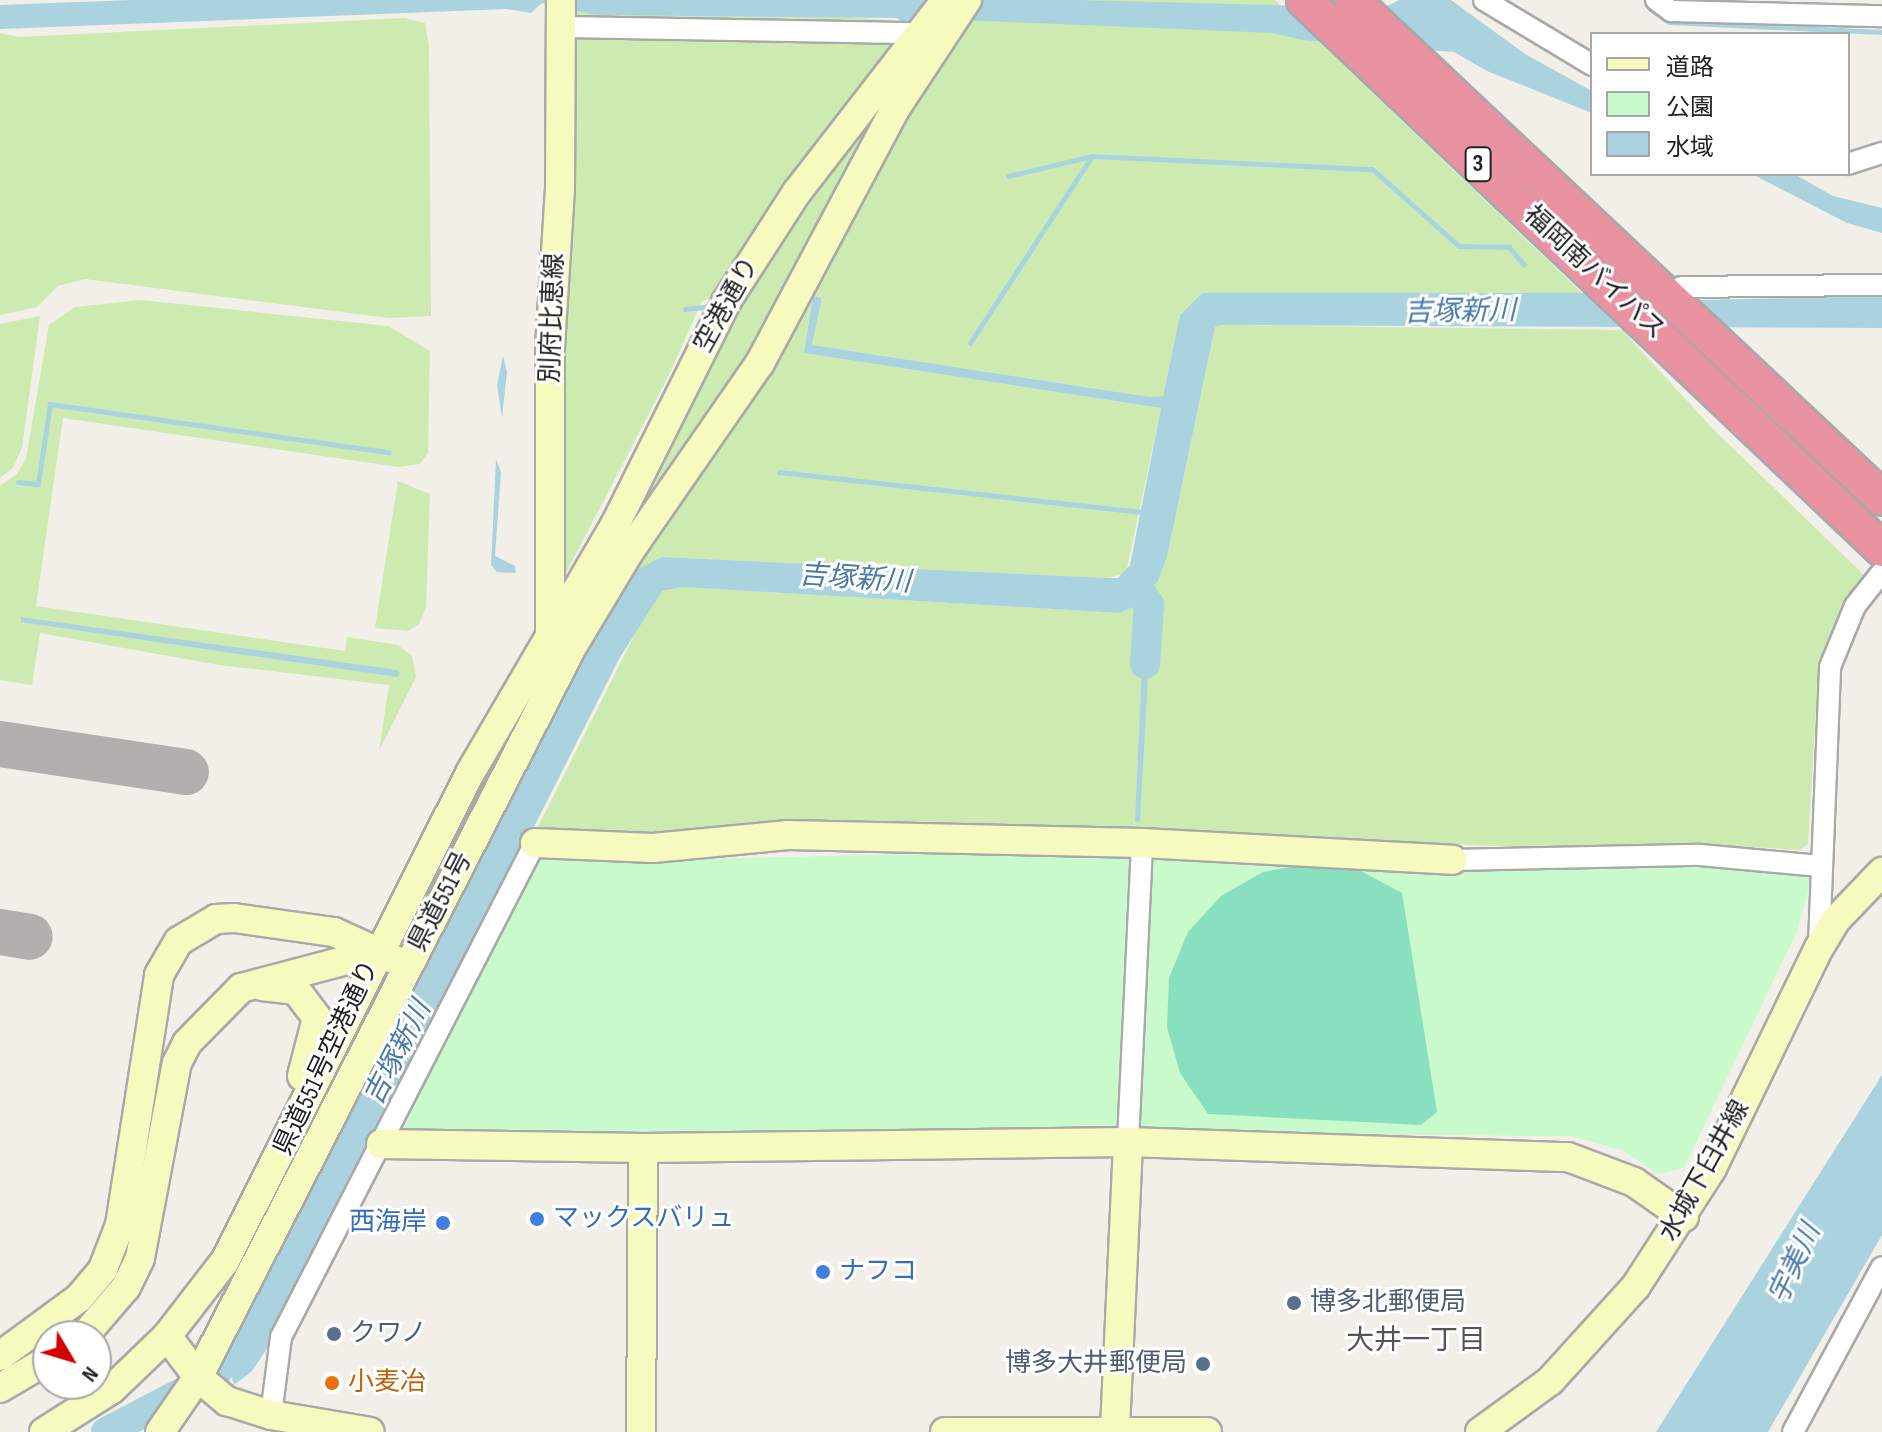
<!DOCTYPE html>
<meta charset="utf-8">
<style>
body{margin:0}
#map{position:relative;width:1882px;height:1432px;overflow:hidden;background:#f2efe9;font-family:"Sofia Sans Condensed","Noto Sans JP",sans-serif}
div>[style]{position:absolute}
.grass>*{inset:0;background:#cdebb0}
.park>*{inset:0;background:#c8facc}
.pitch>*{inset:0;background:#88e0be}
.water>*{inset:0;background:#aad3df}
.stream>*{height:5px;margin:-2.5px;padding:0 2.5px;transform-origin:2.5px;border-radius:2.5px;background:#aad3df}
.river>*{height:30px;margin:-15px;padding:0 15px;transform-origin:15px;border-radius:15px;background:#aad3df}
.taxiway>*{height:46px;margin:-23px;padding:0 23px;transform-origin:23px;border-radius:23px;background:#b1b0ac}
.roads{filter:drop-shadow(2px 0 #a9a9a9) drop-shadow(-2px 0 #a9a9a9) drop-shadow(0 2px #a9a9a9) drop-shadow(0 -2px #a9a9a9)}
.street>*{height:20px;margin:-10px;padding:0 10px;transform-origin:10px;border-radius:10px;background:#fff}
.secondary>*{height:28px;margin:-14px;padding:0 14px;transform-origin:14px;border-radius:14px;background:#f7fabf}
.highway>*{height:34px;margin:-17px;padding:0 17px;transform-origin:17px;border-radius:17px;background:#e892a2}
.dots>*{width:22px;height:22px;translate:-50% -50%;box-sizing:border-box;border:4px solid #fff;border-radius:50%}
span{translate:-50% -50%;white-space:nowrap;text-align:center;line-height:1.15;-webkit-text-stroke:6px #fff;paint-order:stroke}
.shield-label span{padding:2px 6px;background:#fff;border:2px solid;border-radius:6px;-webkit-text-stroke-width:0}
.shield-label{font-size:24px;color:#222;font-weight:700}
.street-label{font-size:26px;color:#222}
.shop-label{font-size:26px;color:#366cbe}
.left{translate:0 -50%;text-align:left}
.right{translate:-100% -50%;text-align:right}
.service-label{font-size:26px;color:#4e5e75}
.food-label{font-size:26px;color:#c56008}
.water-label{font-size:28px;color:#4a7aab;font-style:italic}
.neighbourhood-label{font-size:28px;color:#555}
.legend{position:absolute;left:1590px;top:32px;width:260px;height:144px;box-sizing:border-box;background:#fff;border:2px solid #a7a7a7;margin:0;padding:10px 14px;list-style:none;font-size:24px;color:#222}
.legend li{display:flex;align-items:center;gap:16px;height:40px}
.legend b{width:40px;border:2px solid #a7a7a7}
.north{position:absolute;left:32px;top:1320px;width:80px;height:80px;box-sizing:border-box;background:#fff;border:2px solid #a7a7a7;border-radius:50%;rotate:128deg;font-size:22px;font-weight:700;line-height:32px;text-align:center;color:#222}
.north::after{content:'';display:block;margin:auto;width:28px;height:36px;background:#d40000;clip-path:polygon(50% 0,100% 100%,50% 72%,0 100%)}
</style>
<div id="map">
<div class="grass">
<div style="clip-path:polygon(576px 0,676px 0,913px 23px,784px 184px,713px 294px,701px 303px,670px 373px,566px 573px,555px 571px)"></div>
<div style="clip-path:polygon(978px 0,1275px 0,1582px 293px,1202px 293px,1180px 315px,1163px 396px,1150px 397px,812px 345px,822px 298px,813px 296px,804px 353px,1161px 408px,1126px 573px,1109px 578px,662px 557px,613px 593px)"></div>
<div style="clip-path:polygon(404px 18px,425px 23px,429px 46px,431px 316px,389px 318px,85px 279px,58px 286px,37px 307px,0 315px,0 33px,19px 37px)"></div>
<div style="clip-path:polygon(883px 101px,792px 286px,540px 693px,499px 746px,758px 267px)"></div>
<div style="clip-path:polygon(141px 300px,388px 326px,430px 351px,428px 453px,420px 464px,398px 467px,63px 418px,36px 606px,345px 651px,347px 637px,398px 645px,412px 656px,416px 677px,379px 751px,389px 685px,219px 665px,40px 633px,32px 685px,0 680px,0 486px,17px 474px,26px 458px,49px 325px,75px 307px)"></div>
<div style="clip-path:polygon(40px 316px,22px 448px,13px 468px,0 478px,0 324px)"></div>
<div style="clip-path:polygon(1221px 325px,1622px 330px,1713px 429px,1865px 576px,1844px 601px,1818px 675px,1808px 844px,1800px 850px,1703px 844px,1560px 849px,1135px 829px,847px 826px,653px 840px,535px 833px,651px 602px,662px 591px,682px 587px,1119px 613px,1138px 605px,1158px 581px,1167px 557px,1215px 327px)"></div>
<div style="clip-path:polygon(398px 481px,430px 494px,426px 608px,419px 624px,408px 631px,375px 628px)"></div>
</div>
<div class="park">
<div style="clip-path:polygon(1134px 849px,1119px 1133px,652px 1138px,402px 1131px,535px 855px,659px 860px)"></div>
<div style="clip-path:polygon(1151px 852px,1485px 866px,1692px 864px,1806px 874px,1811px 880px,1797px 931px,1684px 1168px,1658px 1174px,1624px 1151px,1572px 1136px,1137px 1133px)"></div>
</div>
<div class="pitch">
<div style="clip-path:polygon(1311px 863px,1359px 870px,1402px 893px,1437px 1112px,1421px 1125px,1208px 1114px,1180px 1073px,1167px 1027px,1169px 978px,1188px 932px,1221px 896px,1263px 872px)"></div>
</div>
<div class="water">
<div style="clip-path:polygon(132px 0,1079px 0,1383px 8px,1399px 0,1451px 0,1525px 54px,1592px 91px,1592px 113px,1487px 71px,1454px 52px,1302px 40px,1273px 33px,984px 21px,903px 23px,897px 18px,596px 15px,542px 3px,531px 13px,506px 9px,0 29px,0 5px)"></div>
<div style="clip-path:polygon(1752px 174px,1794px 174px,1833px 196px,1882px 208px,1882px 233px,1847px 223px)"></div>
<div style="clip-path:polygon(1202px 293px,1582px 293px,1701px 300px,1882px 296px,1882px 328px,1221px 325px,1215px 327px,1167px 557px,1158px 581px,1138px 605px,1119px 613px,682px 587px,662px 591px,619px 659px,278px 1332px,252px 1371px,234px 1385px,223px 1346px,556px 701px,630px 573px,662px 557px,1109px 578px,1118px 578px,1130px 565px,1161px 408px,804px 353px,813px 296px,822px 298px,812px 345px,1150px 397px,1163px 396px,1180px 315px)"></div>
<div style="clip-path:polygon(503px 356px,507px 372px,502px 418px,497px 385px)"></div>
<div style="clip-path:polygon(496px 459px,501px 472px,495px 556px,515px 566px,516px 573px,497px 572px,491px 565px)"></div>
<div style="clip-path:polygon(21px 617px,397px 670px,400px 673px,397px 677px,21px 622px)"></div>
<div style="clip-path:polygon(1144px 622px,1151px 622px,1140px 821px,1135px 822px)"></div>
<div style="clip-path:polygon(1882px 1075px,1882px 1235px,1768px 1432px,1656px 1432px)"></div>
<div style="clip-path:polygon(133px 1408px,132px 1432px,91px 1432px)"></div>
</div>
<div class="stream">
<div style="left:1650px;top:9px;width:23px;rotate:34deg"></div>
<div style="left:1669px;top:22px;width:213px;rotate:2.7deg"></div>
<div style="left:1008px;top:176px;width:86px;rotate:-13.4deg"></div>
<div style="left:685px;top:309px;width:29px;rotate:-6deg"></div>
<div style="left:970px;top:343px;width:223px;rotate:-56.9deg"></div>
<div style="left:1092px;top:156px;width:280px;rotate:2.7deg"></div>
<div style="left:1372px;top:169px;width:116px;rotate:41.5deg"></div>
<div style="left:1459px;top:246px;width:50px;rotate:1.1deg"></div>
<div style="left:1509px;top:247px;width:23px;rotate:50deg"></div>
<div style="left:779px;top:472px;width:367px;rotate:6.3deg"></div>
<div style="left:18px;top:482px;width:20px;rotate:6deg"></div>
<div style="left:38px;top:484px;width:81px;rotate:-81.5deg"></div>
<div style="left:50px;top:404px;width:342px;rotate:8.1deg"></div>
<div style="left:1146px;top:593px;width:34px;rotate:87deg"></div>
</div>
<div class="river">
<div style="left:1137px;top:587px;width:22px;rotate:56deg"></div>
<div style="left:1149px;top:605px;width:59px;rotate:93.9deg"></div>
<div style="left:106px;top:1432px;width:122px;rotate:-27.4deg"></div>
<div style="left:214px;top:1376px;width:60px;rotate:-54.5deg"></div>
</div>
<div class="taxiway">
<div style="left:0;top:744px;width:188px;rotate:8.6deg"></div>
<div style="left:0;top:932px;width:30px;rotate:9deg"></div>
</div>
<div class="roads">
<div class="street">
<div style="left:1484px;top:0;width:126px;rotate:31deg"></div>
<div style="left:1656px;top:0;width:19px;rotate:36deg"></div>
<div style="left:1671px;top:11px;width:211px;rotate:1.4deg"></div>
<div style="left:561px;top:27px;width:361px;rotate:1deg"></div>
<div style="left:1848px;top:164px;width:36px;rotate:-18deg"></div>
<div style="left:1681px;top:287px;width:201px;rotate:-0.6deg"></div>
<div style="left:1453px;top:860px;width:247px;rotate:-1.2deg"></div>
<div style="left:1700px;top:855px;width:121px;rotate:5.2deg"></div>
<div style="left:1819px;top:944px;width:277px;rotate:-87.7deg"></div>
<div style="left:1830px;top:667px;width:66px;rotate:-67.7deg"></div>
<div style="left:1855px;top:606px;width:43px;rotate:-51.5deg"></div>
<div style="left:1128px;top:1142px;width:299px;rotate:-87.3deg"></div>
<div style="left:271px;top:1415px;width:79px;rotate:-82.7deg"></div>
<div style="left:281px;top:1337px;width:555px;rotate:-62.79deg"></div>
<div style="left:1793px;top:1432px;width:187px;rotate:-61.7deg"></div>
</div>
<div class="secondary">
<div style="left:550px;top:635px;width:288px;rotate:-90deg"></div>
<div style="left:550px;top:347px;width:159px;rotate:-86.4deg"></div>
<div style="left:560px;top:188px;width:188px;rotate:-89.7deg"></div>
<div style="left:535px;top:843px;width:118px;rotate:2.4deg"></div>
<div style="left:653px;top:848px;width:136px;rotate:-5.5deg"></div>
<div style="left:788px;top:835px;width:354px;rotate:1.3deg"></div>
<div style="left:1142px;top:843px;width:311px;rotate:3.1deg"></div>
<div style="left:262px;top:986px;width:34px;rotate:7deg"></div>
<div style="left:296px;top:990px;width:35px;rotate:53deg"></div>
<div style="left:317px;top:1018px;width:60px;rotate:104.5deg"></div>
<div style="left:381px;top:1144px;width:262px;rotate:0.9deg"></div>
<div style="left:643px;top:1148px;width:485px;rotate:-0.7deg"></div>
<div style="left:1128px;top:1142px;width:440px;rotate:2deg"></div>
<div style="left:1568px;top:1157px;width:71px;rotate:20.7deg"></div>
<div style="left:1634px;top:1182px;width:61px;rotate:35deg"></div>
<div style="left:84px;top:1336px;width:65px;rotate:-49.4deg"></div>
<div style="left:126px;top:1287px;width:32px;rotate:-64deg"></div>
<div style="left:140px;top:1258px;width:198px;rotate:-79.3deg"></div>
<div style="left:177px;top:1063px;width:22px;rotate:-63deg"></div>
<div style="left:187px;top:1043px;width:77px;rotate:-45.5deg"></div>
<div style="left:241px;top:988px;width:141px;rotate:-14.8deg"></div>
<div style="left:167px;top:1336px;width:51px;rotate:52.9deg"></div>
<div style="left:198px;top:1377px;width:38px;rotate:40deg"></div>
<div style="left:227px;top:1401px;width:46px;rotate:17.7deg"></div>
<div style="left:271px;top:1415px;width:100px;rotate:9.7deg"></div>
<div style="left:0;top:1356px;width:98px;rotate:-36.3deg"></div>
<div style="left:79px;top:1298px;width:38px;rotate:-50deg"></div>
<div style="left:103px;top:1269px;width:47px;rotate:-68.9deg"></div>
<div style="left:120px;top:1225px;width:253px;rotate:-81.1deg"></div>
<div style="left:159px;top:975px;width:39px;rotate:-60deg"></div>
<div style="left:179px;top:941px;width:43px;rotate:-30.7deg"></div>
<div style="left:216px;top:919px;width:18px;rotate:-3deg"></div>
<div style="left:234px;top:918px;width:101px;rotate:8deg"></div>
<div style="left:334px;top:932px;width:65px;rotate:24.6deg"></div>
<div style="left:0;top:1388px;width:56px;rotate:-30.3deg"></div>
<div style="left:1115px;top:1430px;width:288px;rotate:-87.4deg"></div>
<div style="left:44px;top:1432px;width:80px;rotate:-32.3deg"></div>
<div style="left:112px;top:1389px;width:76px;rotate:-43.9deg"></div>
<div style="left:167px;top:1336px;width:95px;rotate:-52.3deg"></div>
<div style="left:225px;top:1261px;width:546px;rotate:-63.34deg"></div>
<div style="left:470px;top:773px;width:287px;rotate:-59.7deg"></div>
<div style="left:615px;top:525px;width:249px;rotate:-63.5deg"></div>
<div style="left:726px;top:302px;width:131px;rotate:-57.2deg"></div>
<div style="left:797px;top:192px;width:243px;rotate:-52.2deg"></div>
<div style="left:160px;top:1432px;width:67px;rotate:-55.4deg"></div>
<div style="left:198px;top:1377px;width:820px;rotate:-62.87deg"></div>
<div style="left:572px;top:647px;width:111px;rotate:-59deg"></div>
<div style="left:629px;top:552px;width:230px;rotate:-55.3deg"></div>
<div style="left:760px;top:363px;width:288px;rotate:-62deg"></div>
<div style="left:895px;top:109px;width:131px;rotate:-56.6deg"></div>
<div style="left:641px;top:1432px;width:284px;rotate:-89.6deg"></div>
<div style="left:945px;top:1432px;width:262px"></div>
<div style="left:1480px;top:1432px;width:87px;rotate:-36.1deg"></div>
<div style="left:1550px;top:1381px;width:128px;rotate:-47.8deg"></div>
<div style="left:1636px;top:1286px;width:140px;rotate:-57.2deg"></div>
<div style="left:1712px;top:1168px;width:245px;rotate:-64.1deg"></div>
<div style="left:1819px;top:948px;width:31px;rotate:-59deg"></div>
<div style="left:1835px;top:921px;width:68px;rotate:-46.2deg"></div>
</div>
<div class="highway">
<div style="left:1304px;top:0;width:797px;rotate:43.53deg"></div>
<div style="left:1352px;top:0;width:727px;rotate:43.22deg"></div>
</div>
</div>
<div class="dots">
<div style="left:537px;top:1219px;background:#3f7fe0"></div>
<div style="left:443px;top:1223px;background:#3f7fe0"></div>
<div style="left:823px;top:1272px;background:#3f7fe0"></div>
<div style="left:1294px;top:1303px;background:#5c6f8a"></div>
<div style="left:334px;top:1334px;background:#5c6f8a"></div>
<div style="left:1203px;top:1364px;background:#5c6f8a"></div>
<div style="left:332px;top:1383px;background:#e8710a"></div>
</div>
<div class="shield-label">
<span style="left:1478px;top:164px">3</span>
</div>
<div class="street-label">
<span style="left:1594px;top:273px;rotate:43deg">福岡南バイパス</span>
<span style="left:727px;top:305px;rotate:-61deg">空港通り</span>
<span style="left:553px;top:318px;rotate:-88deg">別府比恵線</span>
<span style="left:441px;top:902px;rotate:-63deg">県道551号</span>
<span style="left:327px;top:1058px;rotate:-65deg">県道551号空港通り</span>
<span style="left:1705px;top:1171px;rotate:-61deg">水城下臼井線</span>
</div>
<div class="shop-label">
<span class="left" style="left:553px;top:1219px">マックスバリュ</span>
<span class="right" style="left:427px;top:1223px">西海岸</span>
<span class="left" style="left:839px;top:1272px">ナフコ</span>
</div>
<div class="service-label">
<span class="left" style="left:1310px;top:1303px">博多北郵便局</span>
<span class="left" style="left:350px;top:1334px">クワノ</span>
<span class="right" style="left:1187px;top:1364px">博多大井郵便局</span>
</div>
<div class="food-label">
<span class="left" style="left:348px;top:1383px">小麦冶</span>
</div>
<div class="water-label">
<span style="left:1460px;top:312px;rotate:-1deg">吉塚新川</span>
<span style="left:855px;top:579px;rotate:4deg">吉塚新川</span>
<span style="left:398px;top:1053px;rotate:-63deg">吉塚新川</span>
<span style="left:1795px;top:1264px;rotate:-65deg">宇美川</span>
</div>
<div class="neighbourhood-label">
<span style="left:1416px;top:1341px">大井一丁目</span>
</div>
<ul class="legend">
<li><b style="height:10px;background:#f7fabf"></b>道路</li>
<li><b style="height:22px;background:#c8facc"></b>公園</li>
<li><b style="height:22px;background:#aad3df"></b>水域</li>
</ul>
<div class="north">N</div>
</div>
